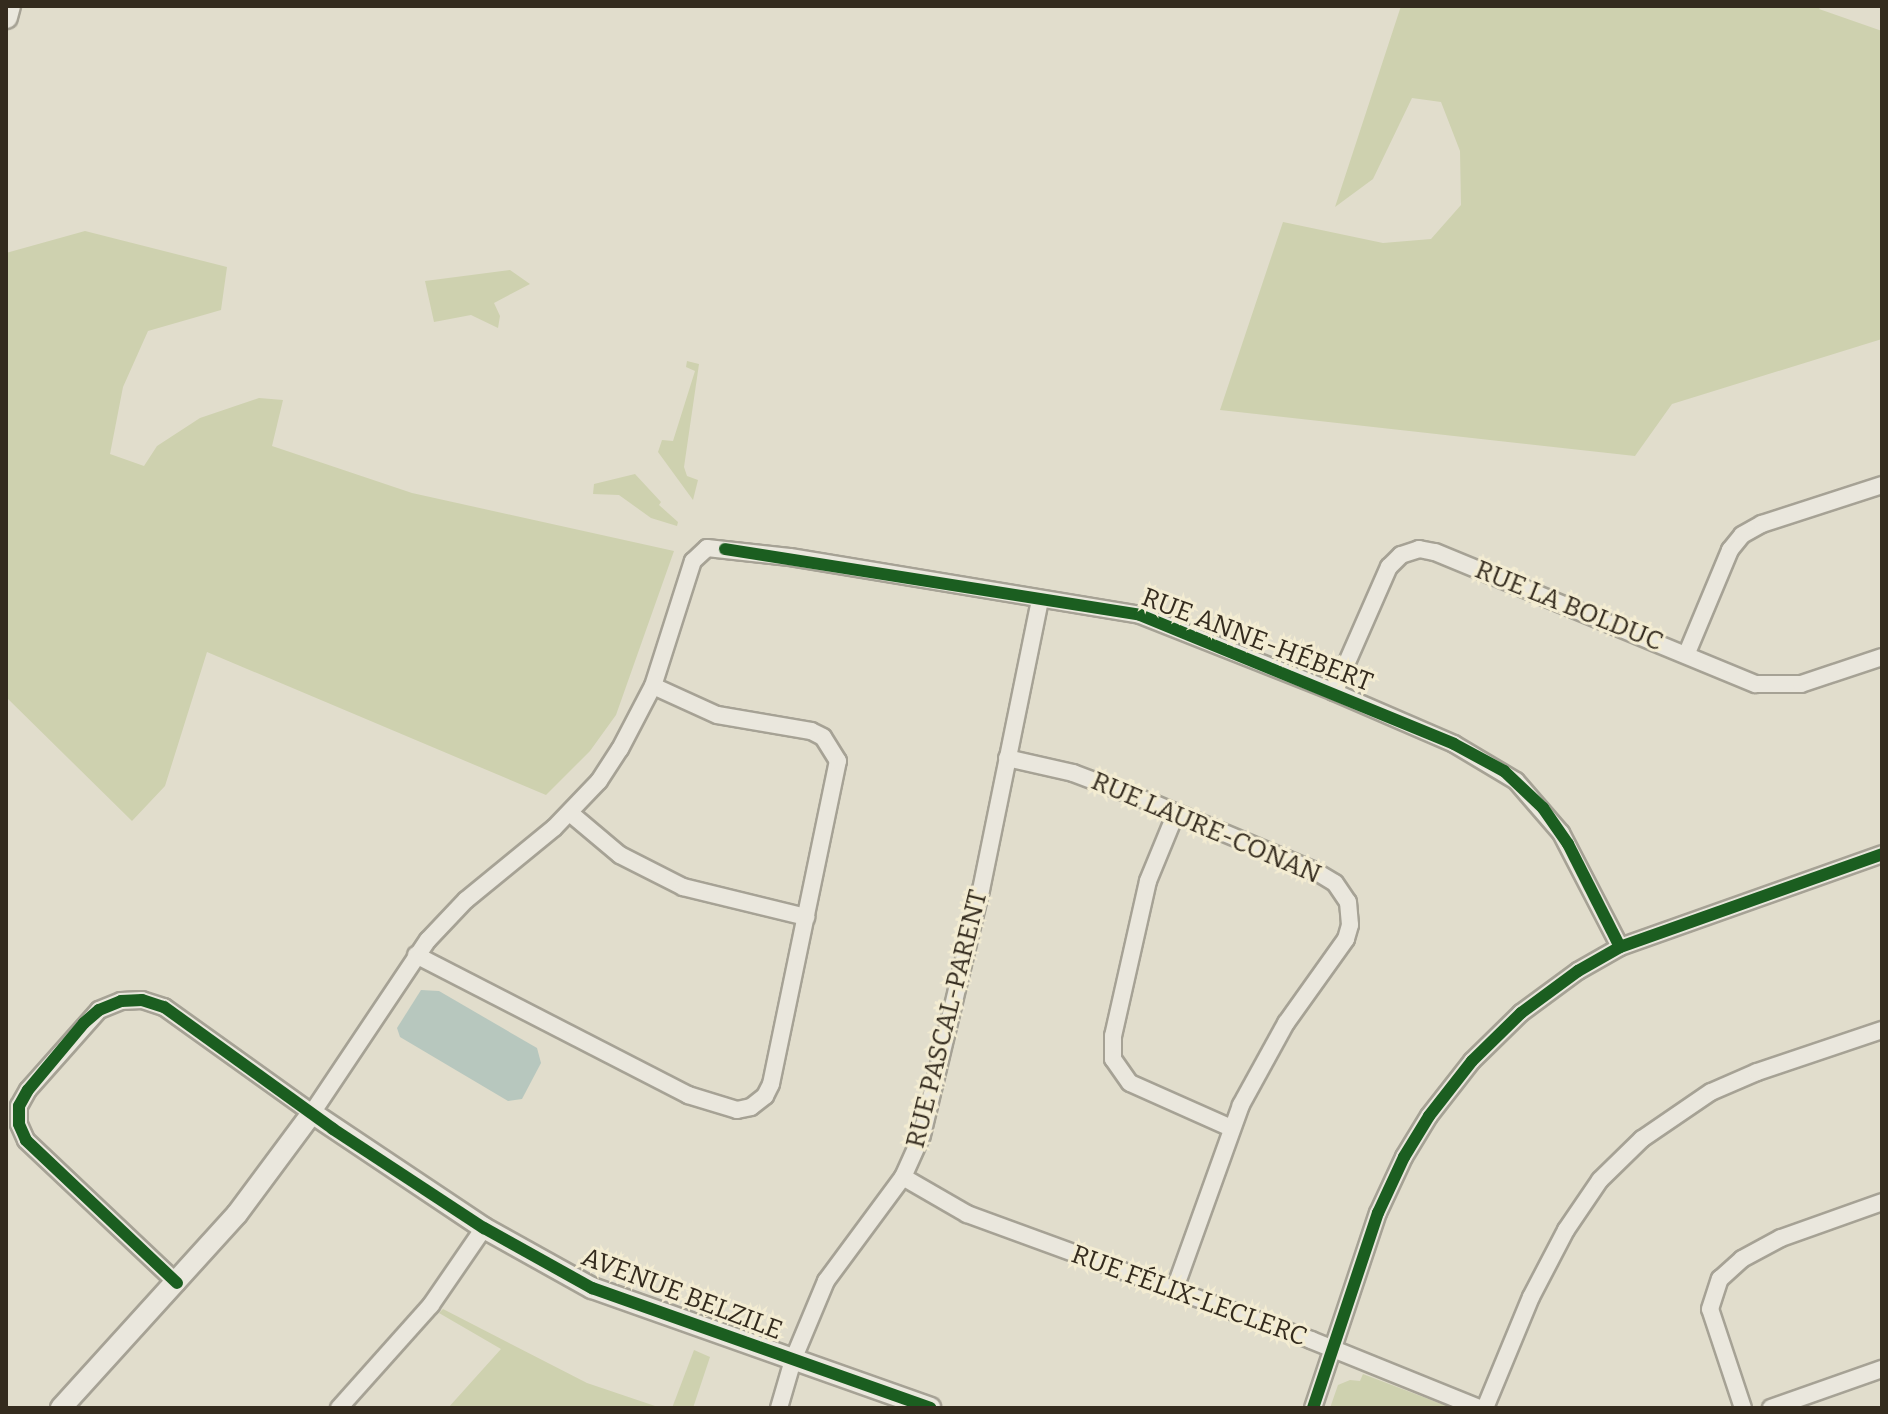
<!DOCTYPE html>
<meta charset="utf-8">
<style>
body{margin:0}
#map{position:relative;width:1888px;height:1414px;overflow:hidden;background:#e1ddcc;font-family:Bitter,serif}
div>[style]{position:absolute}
.green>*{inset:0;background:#ced1af}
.water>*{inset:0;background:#b7c7be}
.roads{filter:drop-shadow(2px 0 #a6a295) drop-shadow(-2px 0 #a6a295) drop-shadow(0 2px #a6a295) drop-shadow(0 -2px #a6a295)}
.minor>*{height:16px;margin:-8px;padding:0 8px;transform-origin:8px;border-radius:8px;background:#eae7dd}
.tertiary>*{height:20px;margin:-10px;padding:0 10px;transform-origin:10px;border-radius:10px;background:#eae7dd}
.secondary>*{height:22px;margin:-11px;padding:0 11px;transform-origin:11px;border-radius:11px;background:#eae7dd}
.cycleway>*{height:12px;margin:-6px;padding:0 6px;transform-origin:6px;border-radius:6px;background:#1b5e20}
span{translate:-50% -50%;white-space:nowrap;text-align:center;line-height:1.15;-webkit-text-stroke:6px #f3ecd2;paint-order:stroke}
.street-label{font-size:26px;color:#342b1e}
.frame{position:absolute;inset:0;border:8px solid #342b1e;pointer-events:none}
</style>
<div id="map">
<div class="green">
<div style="clip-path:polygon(1401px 6px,1822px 6px,1819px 9px,1882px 31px,1882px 339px,1672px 404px,1635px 456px,1220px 410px,1283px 222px,1383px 243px,1431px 239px,1461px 205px,1460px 151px,1441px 102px,1412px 98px,1373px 179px,1335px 207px)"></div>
<div style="clip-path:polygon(85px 231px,227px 267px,221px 310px,148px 331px,123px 387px,110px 454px,144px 466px,157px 446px,200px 418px,259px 398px,283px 400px,272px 446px,412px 493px,674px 551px,616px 715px,590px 751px,546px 795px,207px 652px,165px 786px,132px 821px,6px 697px,6px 253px)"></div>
<div style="clip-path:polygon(510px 270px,530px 284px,494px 303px,500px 316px,498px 328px,471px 315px,434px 322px,425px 281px)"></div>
<div style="clip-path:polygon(687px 361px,699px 364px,684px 467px,687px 476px,698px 480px,693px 500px,658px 452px,662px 440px,673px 441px,695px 371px,686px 367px)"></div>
<div style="clip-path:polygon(635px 474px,661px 502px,659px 505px,678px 522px,677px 526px,651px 518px,619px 495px,593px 494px,594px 484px)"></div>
<div style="clip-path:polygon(443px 1309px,587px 1383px,661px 1408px,448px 1408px,501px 1349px,439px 1313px)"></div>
<div style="clip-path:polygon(694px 1350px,710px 1357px,693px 1408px,672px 1408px)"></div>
<div style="clip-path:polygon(1363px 1374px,1452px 1408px,1330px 1408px,1338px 1385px,1350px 1380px,1360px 1381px)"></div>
</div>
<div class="water">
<div style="clip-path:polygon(421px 990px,439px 991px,537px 1048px,541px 1063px,522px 1099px,508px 1101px,400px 1037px,397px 1028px)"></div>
</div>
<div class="roads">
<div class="minor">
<div style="left:1687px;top:653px;width:112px;rotate:-67.3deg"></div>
<div style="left:1730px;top:550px;width:19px;rotate:-51deg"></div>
<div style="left:1742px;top:535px;width:23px;rotate:-29deg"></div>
<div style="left:1762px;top:524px;width:126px;rotate:-18deg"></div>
<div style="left:1334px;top:692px;width:137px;rotate:-66.3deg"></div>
<div style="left:1389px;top:567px;width:17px;rotate:-45deg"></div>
<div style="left:1401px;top:555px;width:19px;rotate:-18deg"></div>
<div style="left:1419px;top:549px;width:16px;rotate:11deg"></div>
<div style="left:1435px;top:552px;width:347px;rotate:22.4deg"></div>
<div style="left:1756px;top:684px;width:45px"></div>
<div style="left:1801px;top:684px;width:85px;rotate:-18.4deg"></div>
<div style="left:1007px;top:758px;width:68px;rotate:12.8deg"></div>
<div style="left:1073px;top:773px;width:88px;rotate:20.7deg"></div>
<div style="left:1155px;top:804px;width:173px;rotate:22.7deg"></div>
<div style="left:1315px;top:871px;width:23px;rotate:31deg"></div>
<div style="left:1335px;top:883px;width:23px;rotate:56deg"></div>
<div style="left:1348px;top:902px;width:23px;rotate:85deg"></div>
<div style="left:1350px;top:925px;width:15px;rotate:106deg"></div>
<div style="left:1346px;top:939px;width:103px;rotate:125.5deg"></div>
<div style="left:1286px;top:1023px;width:94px;rotate:118.8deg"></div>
<div style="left:1241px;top:1105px;width:198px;rotate:109.8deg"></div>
<div style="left:570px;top:813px;width:65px;rotate:40deg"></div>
<div style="left:620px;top:855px;width:71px;rotate:26.9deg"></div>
<div style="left:683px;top:887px;width:127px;rotate:13.7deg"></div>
<div style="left:1176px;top:813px;width:74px;rotate:112.4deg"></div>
<div style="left:1148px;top:881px;width:159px;rotate:102.7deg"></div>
<div style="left:1113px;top:1036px;width:23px;rotate:90deg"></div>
<div style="left:1113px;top:1059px;width:29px;rotate:55deg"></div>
<div style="left:1130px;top:1083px;width:111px;rotate:24deg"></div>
<div style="left:416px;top:955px;width:306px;rotate:27.2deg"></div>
<div style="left:688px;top:1095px;width:51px;rotate:17deg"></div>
<div style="left:737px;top:1110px;width:14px;rotate:-12deg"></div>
<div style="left:751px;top:1107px;width:18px;rotate:-38deg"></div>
<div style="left:765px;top:1096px;width:13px;rotate:-63deg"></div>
<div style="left:771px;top:1084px;width:330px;rotate:-78.3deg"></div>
<div style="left:838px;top:761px;width:28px;rotate:-122deg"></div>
<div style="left:823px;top:737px;width:13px;rotate:-153deg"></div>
<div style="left:811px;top:731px;width:95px;rotate:-170.3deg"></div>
<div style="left:717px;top:715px;width:70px;rotate:-155.6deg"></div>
<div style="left:903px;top:1177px;width:74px;rotate:30deg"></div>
<div style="left:967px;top:1214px;width:366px;rotate:20.1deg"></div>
<div style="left:1311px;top:1340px;width:181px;rotate:22deg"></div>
<div style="left:177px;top:1283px;width:208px;rotate:-136.6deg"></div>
<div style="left:26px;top:1140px;width:17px;rotate:-114deg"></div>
<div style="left:19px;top:1124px;width:18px;rotate:-90deg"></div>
<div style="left:19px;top:1106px;width:18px;rotate:-61deg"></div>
<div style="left:28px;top:1090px;width:107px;rotate:-48.4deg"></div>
<div style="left:99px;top:1010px;width:24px;rotate:-22deg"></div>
<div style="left:121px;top:1001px;width:21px;rotate:-3deg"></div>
<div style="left:142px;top:1000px;width:23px;rotate:18deg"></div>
<div style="left:164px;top:1007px;width:182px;rotate:35.6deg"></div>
<div style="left:312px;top:1113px;width:208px;rotate:-56.2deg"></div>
<div style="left:428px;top:940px;width:55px;rotate:-46.5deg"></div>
<div style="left:466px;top:900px;width:114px;rotate:-39.3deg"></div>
<div style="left:554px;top:828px;width:65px;rotate:-46.2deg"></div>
<div style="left:599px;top:781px;width:38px;rotate:-57deg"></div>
<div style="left:620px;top:749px;width:71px;rotate:-62.4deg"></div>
<div style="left:653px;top:686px;width:131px;rotate:-72.3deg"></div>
<div style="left:693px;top:561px;width:19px;rotate:-43deg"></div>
<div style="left:707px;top:548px;width:83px;rotate:6.2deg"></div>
<div style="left:790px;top:557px;width:355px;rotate:9.4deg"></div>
<div style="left:1140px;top:615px;width:209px;rotate:21.6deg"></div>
<div style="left:1334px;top:692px;width:131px;rotate:23.4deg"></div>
<div style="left:1454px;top:744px;width:72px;rotate:30.8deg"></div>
<div style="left:1516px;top:781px;width:69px;rotate:49.1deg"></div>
<div style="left:1561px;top:833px;width:128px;rotate:62.6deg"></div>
<div style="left:339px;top:1408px;width:138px;rotate:-48.2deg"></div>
<div style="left:431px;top:1305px;width:93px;rotate:-55.5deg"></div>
<div style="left:779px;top:1408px;width:50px;rotate:-73.7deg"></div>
<div style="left:793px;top:1360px;width:86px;rotate:-67.3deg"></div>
<div style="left:826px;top:1281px;width:129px;rotate:-53.5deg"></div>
<div style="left:903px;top:1177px;width:46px;rotate:-65.7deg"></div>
<div style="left:922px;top:1135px;width:252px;rotate:-76.5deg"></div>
<div style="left:981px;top:890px;width:296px;rotate:-78.5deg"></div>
<div style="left:1313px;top:1408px;width:206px;rotate:-71.6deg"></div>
<div style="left:1378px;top:1213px;width:62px;rotate:-65.1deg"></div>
<div style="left:1404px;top:1157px;width:48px;rotate:-58.6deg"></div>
<div style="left:1429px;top:1116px;width:70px;rotate:-52deg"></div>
<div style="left:1472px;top:1061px;width:69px;rotate:-44.4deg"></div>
<div style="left:1521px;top:1013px;width:71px;rotate:-36.4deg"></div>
<div style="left:1578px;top:971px;width:48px;rotate:-29.7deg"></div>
<div style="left:1620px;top:947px;width:278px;rotate:-19.5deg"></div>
<div style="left:1485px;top:1408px;width:120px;rotate:-67.5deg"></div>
<div style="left:1531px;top:1297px;width:76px;rotate:-62.4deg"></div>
<div style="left:1566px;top:1230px;width:60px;rotate:-55.8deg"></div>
<div style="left:1600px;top:1180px;width:59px;rotate:-44.3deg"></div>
<div style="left:1642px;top:1139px;width:83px;rotate:-34.3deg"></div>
<div style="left:1711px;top:1092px;width:50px;rotate:-23.5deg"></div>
<div style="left:1757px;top:1072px;width:132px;rotate:-18.6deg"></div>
<div style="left:1743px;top:1408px;width:104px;rotate:-108.4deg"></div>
<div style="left:1710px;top:1309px;width:32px;rotate:-72deg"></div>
<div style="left:1720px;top:1279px;width:30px;rotate:-42deg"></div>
<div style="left:1742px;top:1259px;width:44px;rotate:-28.3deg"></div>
<div style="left:1781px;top:1238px;width:107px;rotate:-19.6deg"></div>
<div style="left:1771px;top:1408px;width:118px;rotate:-19.4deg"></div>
</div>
<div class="tertiary">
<div style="left:61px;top:1408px;width:262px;rotate:-47.8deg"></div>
<div style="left:237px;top:1214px;width:126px;rotate:-53.4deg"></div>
<div style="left:312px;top:1113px;width:207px;rotate:33.8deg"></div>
<div style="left:484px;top:1228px;width:124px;rotate:29.1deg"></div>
<div style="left:592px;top:1288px;width:359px;rotate:19.5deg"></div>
</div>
<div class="secondary">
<div style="left:6px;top:17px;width:11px;rotate:-75deg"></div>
</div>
</div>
<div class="cycleway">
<div style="left:725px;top:549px;width:420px;rotate:9deg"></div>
<div style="left:1140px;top:615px;width:339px;rotate:22.3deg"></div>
<div style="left:1454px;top:744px;width:57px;rotate:28.4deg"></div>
<div style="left:1504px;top:771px;width:54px;rotate:43.5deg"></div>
<div style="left:1543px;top:808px;width:44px;rotate:55.2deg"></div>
<div style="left:1568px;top:844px;width:115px;rotate:63.2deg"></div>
<div style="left:177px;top:1283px;width:208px;rotate:-136.6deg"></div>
<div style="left:26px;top:1140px;width:17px;rotate:-114deg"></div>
<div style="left:19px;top:1124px;width:18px;rotate:-90deg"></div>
<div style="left:19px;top:1106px;width:18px;rotate:-61deg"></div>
<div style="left:28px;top:1090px;width:87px;rotate:-50.1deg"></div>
<div style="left:84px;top:1023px;width:20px;rotate:-41deg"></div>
<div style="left:99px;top:1010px;width:24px;rotate:-22deg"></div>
<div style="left:121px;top:1001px;width:21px;rotate:-3deg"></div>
<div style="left:142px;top:1000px;width:23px;rotate:18deg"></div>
<div style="left:164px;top:1007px;width:208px;rotate:35.8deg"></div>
<div style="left:333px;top:1129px;width:181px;rotate:33.3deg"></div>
<div style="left:484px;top:1228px;width:124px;rotate:29.1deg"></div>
<div style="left:592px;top:1288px;width:359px;rotate:19.5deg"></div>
<div style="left:1313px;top:1408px;width:206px;rotate:-71.6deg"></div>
<div style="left:1378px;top:1213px;width:62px;rotate:-65.1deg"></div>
<div style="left:1404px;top:1157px;width:48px;rotate:-58.6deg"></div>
<div style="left:1429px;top:1116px;width:70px;rotate:-52deg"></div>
<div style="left:1472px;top:1061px;width:69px;rotate:-44.4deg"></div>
<div style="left:1521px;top:1013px;width:71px;rotate:-36.4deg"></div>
<div style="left:1578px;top:971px;width:48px;rotate:-29.7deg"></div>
<div style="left:1620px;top:947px;width:278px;rotate:-19.5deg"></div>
</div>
<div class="street-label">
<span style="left:1569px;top:606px;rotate:22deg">RUE LA BOLDUC</span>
<span style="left:1257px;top:640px;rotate:21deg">RUE ANNE-HÉBERT</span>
<span style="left:1206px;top:828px;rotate:23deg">RUE LAURE-CONAN</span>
<span style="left:947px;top:1019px;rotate:-76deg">RUE PASCAL-PARENT</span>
<span style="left:682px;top:1294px;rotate:21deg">AVENUE BELZILE</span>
<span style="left:1189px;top:1296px;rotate:20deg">RUE FÉLIX-LECLERC</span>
</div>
<div class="frame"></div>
</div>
